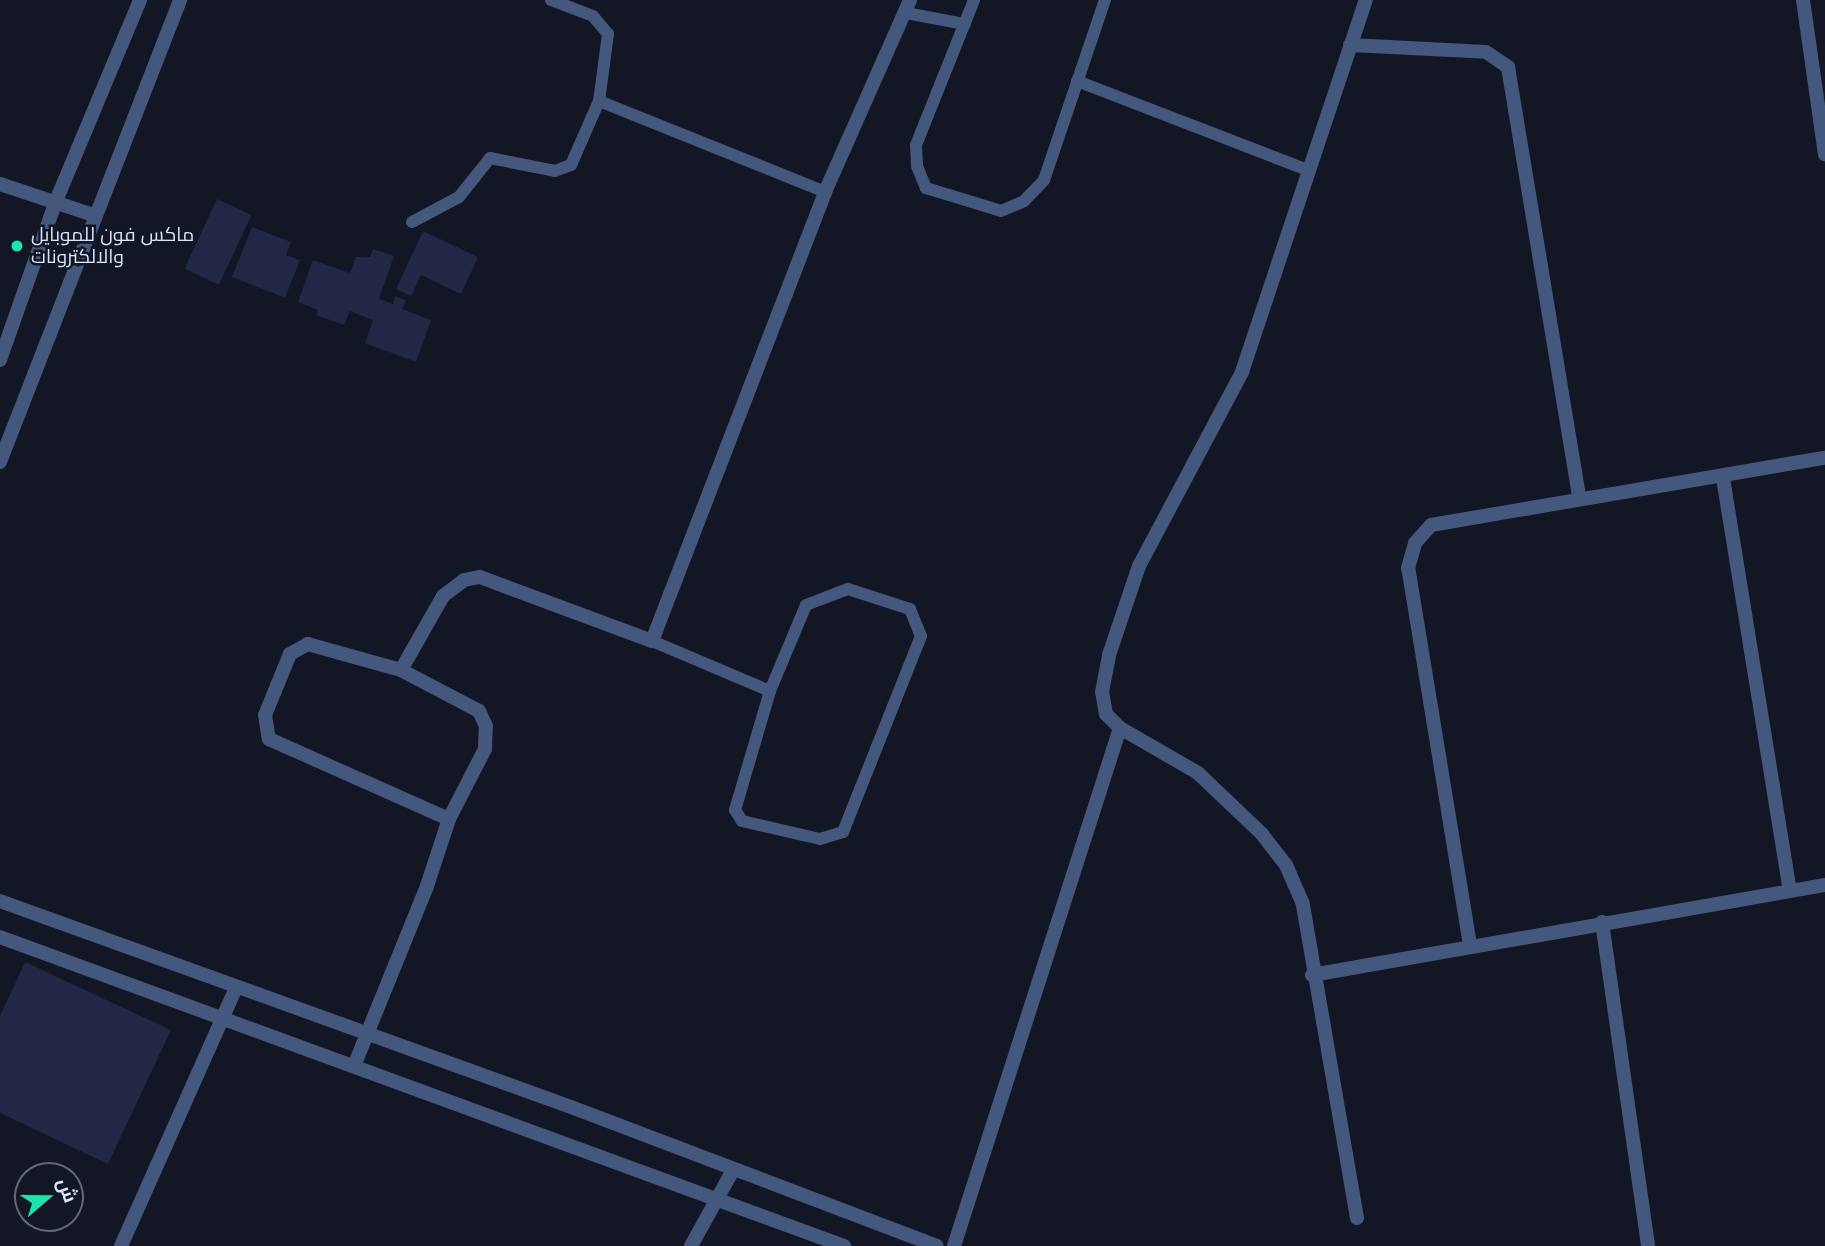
<!DOCTYPE html>
<meta charset="utf-8">
<style>
body{margin:0}
#map{position:relative;width:1825px;height:1246px;overflow:hidden;background:#131625;font-family:Inter,Cairo,sans-serif}
div>[style]{position:absolute}
.building>*{inset:0;background:#212744;transform-origin:0 0}
.service>*{height:12px;margin:-6px;padding:0 6px;transform-origin:6px;border-radius:6px;background:#44587e}
.minor>*{height:14px;margin:-7px;padding:0 7px;transform-origin:7px;border-radius:7px;background:#44587e}
.dots>*{width:19px;height:19px;translate:-50% -50%;box-sizing:border-box;border:4px solid #131625;border-radius:50%}
span{translate:-50% -50%;white-space:nowrap;text-align:center;line-height:1.15;-webkit-text-stroke:5px #131625;paint-order:stroke}
.poi-label{font-size:19px;color:#dbe4fa}
.left{translate:0 -50%;text-align:left}
.north{position:absolute;left:14px;top:1162px;width:70px;height:70px;box-sizing:border-box;background:#131625;border:2px solid #63687a;border-radius:50%;rotate:70deg;font-size:19px;font-weight:700;line-height:28px;text-align:center;color:#dbe4fa}
.north::after{content:'';display:block;margin:auto;width:24px;height:32px;background:#20e2ac;clip-path:polygon(50% 0,100% 100%,50% 72%,0 100%)}
</style>
<div id="map">
<div class="building">
<div style="left:217px;top:199px;width:38px;height:77px;rotate:25deg"></div>
<div style="clip-path:polygon(252px 227px,291px 242px,286px 255px,300px 260px,285px 298px,232px 277px)"></div>
<div style="clip-path:polygon(423px 231px,478px 257px,461px 294px,421px 275px,411px 296px,396px 289px)"></div>
<div style="clip-path:polygon(373px 249px,394px 256px,379px 299px,393px 304px,395px 296px,406px 300px,402px 309px,431px 320px,416px 362px,365px 343px,373px 320px,350px 311px,344px 325px,316px 315px,318px 310px,298px 302px,313px 260px,350px 273px,356px 257px,370px 257px)"></div>
<div style="clip-path:polygon(25px 962px,171px 1030px,108px 1164px,0 1113px,0 1016px)"></div>
</div>
<div class="service">
<div style="left:974px;top:0;width:156px;rotate:111.8deg"></div>
<div style="left:916px;top:145px;width:21px;rotate:87deg"></div>
<div style="left:917px;top:166px;width:24px;rotate:68deg"></div>
<div style="left:926px;top:188px;width:78px;rotate:17deg"></div>
<div style="left:1001px;top:211px;width:25px;rotate:-23deg"></div>
<div style="left:1024px;top:201px;width:29px;rotate:-46deg"></div>
<div style="left:1044px;top:180px;width:190px;rotate:-71.3deg"></div>
<div style="left:906px;top:13px;width:60px;rotate:10.6deg"></div>
<div style="left:1077px;top:81px;width:248px;rotate:21.1deg"></div>
<div style="left:599px;top:101px;width:244px;rotate:21.9deg"></div>
<div style="left:412px;top:222px;width:53px;rotate:-28deg"></div>
<div style="left:459px;top:197px;width:50px;rotate:-51.5deg"></div>
<div style="left:490px;top:158px;width:66px;rotate:11.3deg"></div>
<div style="left:555px;top:171px;width:17px;rotate:-21deg"></div>
<div style="left:571px;top:165px;width:70px;rotate:-66.4deg"></div>
<div style="left:599px;top:101px;width:68px;rotate:-82.3deg"></div>
<div style="left:608px;top:34px;width:23px;rotate:-130deg"></div>
<div style="left:593px;top:16px;width:45px;rotate:-159.1deg"></div>
<div style="left:848px;top:589px;width:65px;rotate:17.9deg"></div>
<div style="left:910px;top:609px;width:29px;rotate:68deg"></div>
<div style="left:921px;top:636px;width:211px;rotate:111.7deg"></div>
<div style="left:843px;top:832px;width:24px;rotate:163deg"></div>
<div style="left:820px;top:839px;width:80px;rotate:-167deg"></div>
<div style="left:742px;top:821px;width:13px;rotate:-122deg"></div>
<div style="left:735px;top:810px;width:124px;rotate:-73.6deg"></div>
<div style="left:770px;top:691px;width:93px;rotate:-67.3deg"></div>
<div style="left:806px;top:605px;width:45px;rotate:-20.9deg"></div>
<div style="left:652px;top:641px;width:128px;rotate:23deg"></div>
</div>
<div class="minor">
<div style="left:1803px;top:0;width:156px;rotate:81.9deg"></div>
<div style="left:1350px;top:45px;width:136px;rotate:2.9deg"></div>
<div style="left:1486px;top:52px;width:27px;rotate:34deg"></div>
<div style="left:1508px;top:67px;width:437px;rotate:80.6deg"></div>
<div style="left:0;top:184px;width:98px;rotate:18.4deg"></div>
<div style="left:0;top:360px;width:169px;rotate:-70.6deg"></div>
<div style="left:56px;top:201px;width:218px;rotate:-67.3deg"></div>
<div style="left:0;top:462px;width:496px;rotate:-68.7deg"></div>
<div style="left:1723px;top:478px;width:418px;rotate:80.8deg"></div>
<div style="left:401px;top:670px;width:85px;rotate:-60.4deg"></div>
<div style="left:443px;top:596px;width:26px;rotate:-37deg"></div>
<div style="left:464px;top:580px;width:16px;rotate:-11deg"></div>
<div style="left:480px;top:577px;width:184px;rotate:20.4deg"></div>
<div style="left:652px;top:641px;width:481px;rotate:-68.9deg"></div>
<div style="left:825px;top:192px;width:210px;rotate:-66.1deg"></div>
<div style="left:0;top:901px;width:607px;rotate:19.84deg"></div>
<div style="left:571px;top:1107px;width:391px;rotate:20.8deg"></div>
<div style="left:1602px;top:922px;width:327px;rotate:81.9deg"></div>
<div style="left:0;top:937px;width:899px;rotate:20.11deg"></div>
<div style="left:1470px;top:945px;width:382px;rotate:-99.3deg"></div>
<div style="left:1408px;top:568px;width:26px;rotate:-74deg"></div>
<div style="left:1415px;top:543px;width:24px;rotate:-48deg"></div>
<div style="left:1431px;top:525px;width:400px;rotate:-9.7deg"></div>
<div style="left:1312px;top:975px;width:521px;rotate:-9.95deg"></div>
<div style="left:354px;top:1066px;width:194px;rotate:-67.9deg"></div>
<div style="left:427px;top:886px;width:71px;rotate:-71.8deg"></div>
<div style="left:449px;top:819px;width:79px;rotate:-62.8deg"></div>
<div style="left:485px;top:749px;width:23px;rotate:-88deg"></div>
<div style="left:486px;top:726px;width:17px;rotate:-115deg"></div>
<div style="left:479px;top:711px;width:88px;rotate:-152.3deg"></div>
<div style="left:401px;top:670px;width:97px;rotate:-164.4deg"></div>
<div style="left:308px;top:644px;width:21px;rotate:151deg"></div>
<div style="left:290px;top:654px;width:66px;rotate:112.3deg"></div>
<div style="left:265px;top:715px;width:24px;rotate:81deg"></div>
<div style="left:269px;top:739px;width:197px;rotate:24deg"></div>
<div style="left:1357px;top:1218px;width:319px;rotate:-99.8deg"></div>
<div style="left:1303px;top:904px;width:43px;rotate:-113.6deg"></div>
<div style="left:1286px;top:865px;width:39px;rotate:-128deg"></div>
<div style="left:1262px;top:834px;width:88px;rotate:-136.4deg"></div>
<div style="left:1198px;top:773px;width:90px;rotate:-150deg"></div>
<div style="left:1120px;top:728px;width:20px;rotate:-135deg"></div>
<div style="left:1106px;top:714px;width:22px;rotate:-100deg"></div>
<div style="left:1102px;top:692px;width:38px;rotate:-79deg"></div>
<div style="left:1109px;top:655px;width:94px;rotate:-71.4deg"></div>
<div style="left:1139px;top:566px;width:220px;rotate:-62deg"></div>
<div style="left:1242px;top:372px;width:392px;rotate:-71.6deg"></div>
<div style="left:121px;top:1246px;width:282px;rotate:-66deg"></div>
<div style="left:691px;top:1246px;width:85px;rotate:-61deg"></div>
<div style="left:954px;top:1246px;width:544px;rotate:-72.23deg"></div>
</div>
<div class="dots">
<div style="left:17px;top:246px;background:#20e2ac"></div>
</div>
<div class="poi-label">
<span class="left" style="left:31px;top:246px">ماكس فون للموبايل<br>والالكترونات</span>
</div>
<div class="north">ش</div>
</div>
